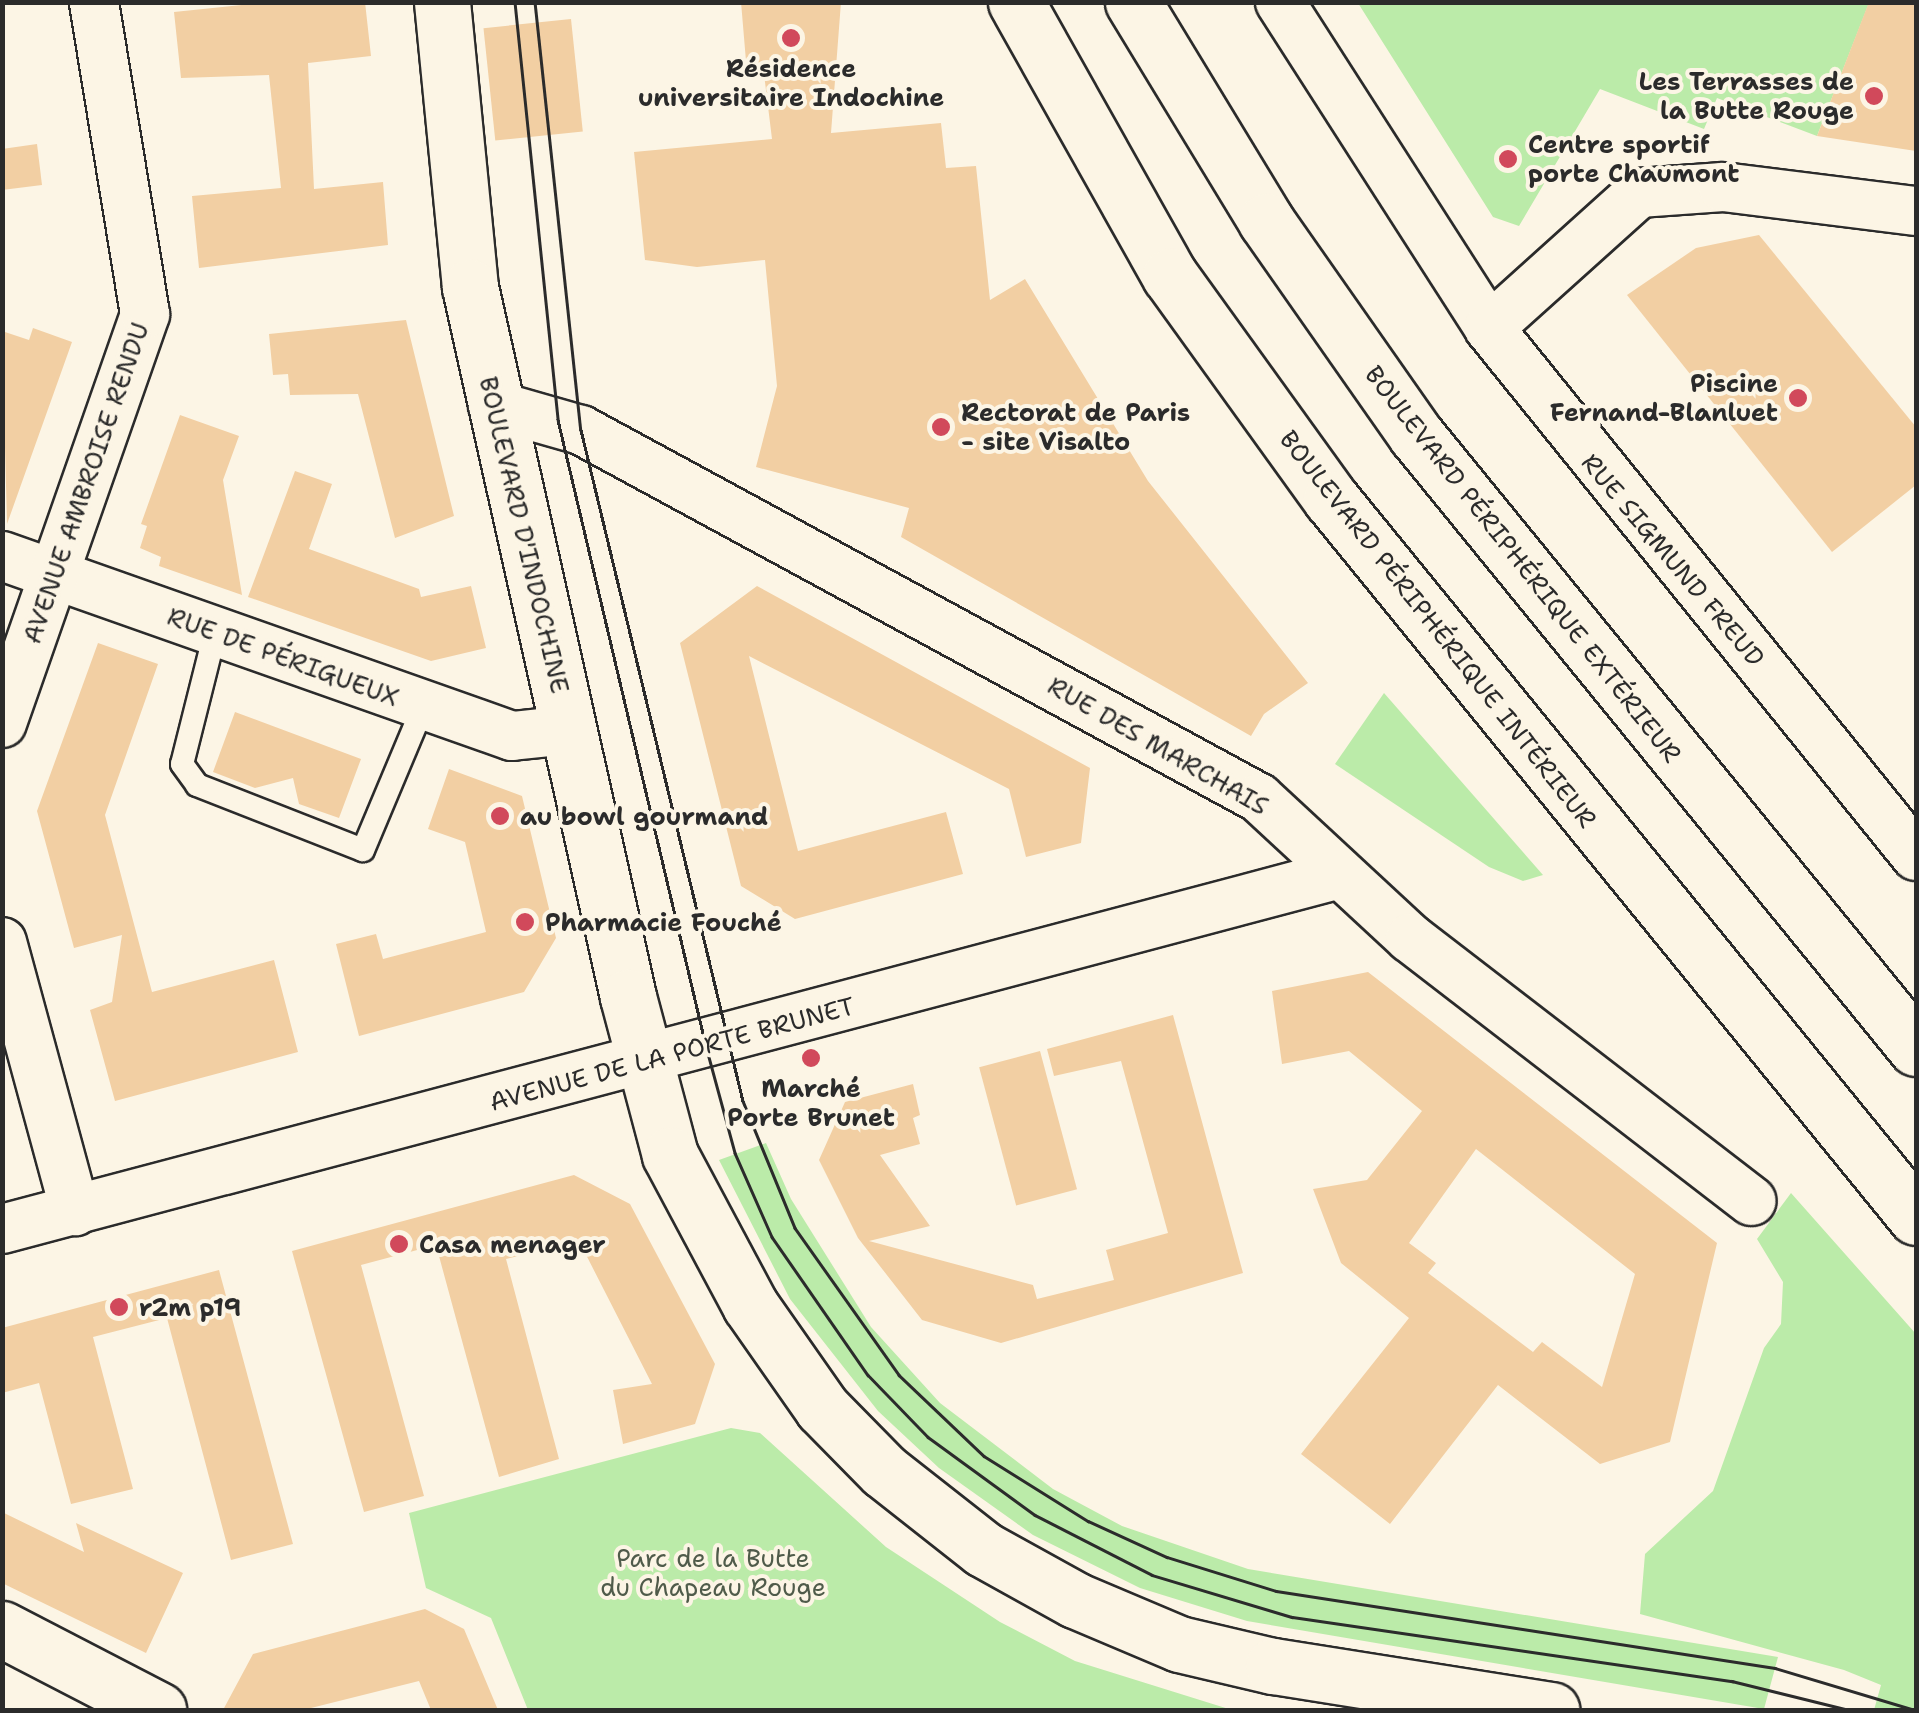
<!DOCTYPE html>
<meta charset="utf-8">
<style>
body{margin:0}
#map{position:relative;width:1919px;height:1713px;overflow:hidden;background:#fcf5e5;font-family:"Shantell Sans",sans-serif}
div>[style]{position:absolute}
.green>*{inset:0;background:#bbeba9}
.building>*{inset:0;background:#f2cfa3;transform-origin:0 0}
.roads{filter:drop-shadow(2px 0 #2b2b2b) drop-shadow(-2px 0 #2b2b2b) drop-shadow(0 2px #2b2b2b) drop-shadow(0 -2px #2b2b2b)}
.service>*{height:22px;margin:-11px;padding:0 11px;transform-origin:11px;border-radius:11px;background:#fcf5e5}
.minor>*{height:48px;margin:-24px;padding:0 24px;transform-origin:24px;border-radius:24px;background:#fcf5e5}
.tertiary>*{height:55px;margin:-27.5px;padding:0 27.5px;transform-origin:27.5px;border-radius:27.5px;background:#fcf5e5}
.primary>*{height:55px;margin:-27.5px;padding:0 27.5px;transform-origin:27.5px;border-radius:27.5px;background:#fcf5e5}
.trunk>*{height:55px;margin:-27.5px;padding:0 27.5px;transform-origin:27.5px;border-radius:27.5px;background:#fcf5e5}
.tram>*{height:2.5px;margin:-1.25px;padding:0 1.25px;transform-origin:1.25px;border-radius:1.25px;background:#2b2b2b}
.dots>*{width:28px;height:28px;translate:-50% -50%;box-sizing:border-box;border:5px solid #fcf5e5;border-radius:50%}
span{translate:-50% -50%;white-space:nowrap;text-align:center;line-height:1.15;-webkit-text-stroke:8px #fcf5e5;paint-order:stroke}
.poi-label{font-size:25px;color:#2b2b2b;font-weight:700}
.right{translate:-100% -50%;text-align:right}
.left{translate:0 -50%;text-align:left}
.street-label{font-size:25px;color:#2b2b2b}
.park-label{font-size:25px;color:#4f5b4a}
.frame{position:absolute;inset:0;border:5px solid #2b2b2b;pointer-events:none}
</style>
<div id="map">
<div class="green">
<div style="clip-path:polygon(1358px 3px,1869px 3px,1817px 136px,1717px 98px,1704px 129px,1600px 89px,1519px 226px,1493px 217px)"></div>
<div style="clip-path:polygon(1384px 693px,1543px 875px,1523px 881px,1489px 867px,1335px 764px)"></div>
<div style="clip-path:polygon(766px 1143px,791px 1199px,871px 1327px,940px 1403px,1053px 1489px,1122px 1526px,1248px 1569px,1778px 1657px,1764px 1709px,1247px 1621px,1140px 1588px,1033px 1535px,939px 1468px,878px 1411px,790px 1299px,719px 1160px)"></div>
<div style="clip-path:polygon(1791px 1193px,1916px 1334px,1916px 1710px,1874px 1710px,1881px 1685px,1844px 1670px,1640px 1614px,1645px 1554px,1713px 1491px,1764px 1348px,1781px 1324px,1783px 1282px,1757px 1239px)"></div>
<div style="clip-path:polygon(731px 1428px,760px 1433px,886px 1547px,1000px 1622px,1075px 1661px,1232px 1710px,528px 1710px,491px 1618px,426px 1588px,409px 1513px)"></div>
</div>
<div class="building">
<div style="clip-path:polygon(271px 2px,365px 2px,371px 56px,308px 63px,314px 189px,383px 182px,388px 245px,199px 268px,192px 196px,281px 188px,269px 75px,181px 78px,174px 12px)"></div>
<div style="clip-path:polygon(741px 2px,841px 2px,831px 133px,941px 123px,946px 168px,976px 166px,990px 300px,1025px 279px,1148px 481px,1308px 683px,1264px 714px,1251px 736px,901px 537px,909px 508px,756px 467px,777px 386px,765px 260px,697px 267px,645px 260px,634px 152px,772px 139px,764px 74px,747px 73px)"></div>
<div style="clip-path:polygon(1869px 2px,1916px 2px,1916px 151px,1817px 136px)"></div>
<div style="left:571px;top:19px;width:113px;height:88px;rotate:84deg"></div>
<div style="clip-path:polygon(37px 144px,42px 185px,2px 190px,2px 149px)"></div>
<div style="clip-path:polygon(1759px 235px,1916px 427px,1916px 485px,1832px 552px,1627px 295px,1696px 248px)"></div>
<div style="clip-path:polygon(406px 320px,454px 516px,395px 538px,358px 394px,290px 395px,288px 374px,273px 375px,269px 334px)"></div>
<div style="clip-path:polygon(33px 328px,72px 342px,7px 524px,2px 331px,29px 340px)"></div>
<div style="clip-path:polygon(180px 415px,239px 436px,223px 480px,242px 595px,159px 566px,161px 557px,140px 548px,147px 526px,141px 524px)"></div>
<div style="clip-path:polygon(295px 471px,332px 484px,309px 549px,419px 589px,421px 597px,471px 586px,486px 648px,431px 661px,248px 597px)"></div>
<div style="clip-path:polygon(757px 586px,1090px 768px,1081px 843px,1026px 857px,1009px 789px,749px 656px,798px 851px,946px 812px,963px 874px,795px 919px,741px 886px,680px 643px)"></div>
<div style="clip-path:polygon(98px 643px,158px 664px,105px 815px,152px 992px,274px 960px,298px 1052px,115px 1101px,90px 1010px,112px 1002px,122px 935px,74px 948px,37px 811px)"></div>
<div style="clip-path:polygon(235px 712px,361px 759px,339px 818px,299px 804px,293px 778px,255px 788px,213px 772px)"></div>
<div style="clip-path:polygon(449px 769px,522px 796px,556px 938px,524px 992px,359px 1036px,336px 944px,376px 934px,383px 959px,486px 932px,465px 842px,428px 829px)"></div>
<div style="clip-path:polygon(evenodd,1368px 972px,1717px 1243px,1670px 1442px,1600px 1464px,1498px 1385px,1390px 1524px,1301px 1454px,1409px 1318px,1341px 1263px,1313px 1189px,1367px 1180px,1422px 1111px,1349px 1051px,1282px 1064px,1272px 991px,1368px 972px,1476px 1149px,1635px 1274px,1602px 1387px,1542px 1342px,1533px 1352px,1428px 1273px,1436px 1263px,1409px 1243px,1476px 1149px)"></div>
<div style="clip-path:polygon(1173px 1015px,1243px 1273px,1001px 1343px,922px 1320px,858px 1238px,819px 1160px,845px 1102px,913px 1084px,920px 1115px,913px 1118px,920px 1144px,880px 1155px,930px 1226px,869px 1241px,1033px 1285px,1037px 1299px,1114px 1280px,1106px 1250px,1168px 1233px,1121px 1061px,1054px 1076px,1047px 1049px)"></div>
<div style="left:1040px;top:1051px;width:143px;height:63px;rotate:75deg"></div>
<div style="clip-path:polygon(574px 1175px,630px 1204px,715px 1364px,695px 1424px,623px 1444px,613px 1390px,652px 1384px,579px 1241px,506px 1259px,559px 1459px,499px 1477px,436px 1245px,361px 1265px,424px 1496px,364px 1512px,292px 1251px)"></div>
<div style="clip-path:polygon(219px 1270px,293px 1544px,231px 1560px,167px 1318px,93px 1337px,133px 1489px,71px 1504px,39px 1383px,2px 1393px,2px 1328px)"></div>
<div style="clip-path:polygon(2px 1512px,84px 1552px,76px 1523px,183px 1573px,146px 1653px,2px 1583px)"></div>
<div style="clip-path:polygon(425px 1609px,464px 1629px,498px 1710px,431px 1710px,419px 1681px,303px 1710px,223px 1710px,253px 1654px)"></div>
</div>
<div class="roads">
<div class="service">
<div style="left:215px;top:633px;width:135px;rotate:104.1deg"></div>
<div style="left:182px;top:764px;width:26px;rotate:54deg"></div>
<div style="left:197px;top:785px;width:178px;rotate:21.4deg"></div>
<div style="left:363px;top:850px;width:155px;rotate:-67.2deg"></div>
</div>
<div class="minor">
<div style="left:1280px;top:2px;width:387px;rotate:57.3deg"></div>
<div style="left:1489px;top:328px;width:679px;rotate:51.04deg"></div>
<div style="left:1489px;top:328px;width:202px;rotate:-42deg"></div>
<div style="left:1639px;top:193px;width:84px;rotate:-4.1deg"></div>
<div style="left:1723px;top:187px;width:194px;rotate:7.1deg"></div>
<div style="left:493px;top:405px;width:91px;rotate:15.9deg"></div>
<div style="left:581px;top:430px;width:771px;rotate:28.49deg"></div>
<div style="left:1259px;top:798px;width:206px;rotate:42.8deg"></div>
<div style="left:1410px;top:938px;width:431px;rotate:37.6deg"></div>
<div style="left:2px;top:556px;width:541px;rotate:19.44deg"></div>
<div style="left:512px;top:736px;width:56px;rotate:-6.1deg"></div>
<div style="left:2px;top:723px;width:433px;rotate:-70.7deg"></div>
<div style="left:145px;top:314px;width:316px;rotate:-99.3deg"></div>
<div style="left:2px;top:942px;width:279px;rotate:74.8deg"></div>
<div style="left:2px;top:1229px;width:1384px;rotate:-14.86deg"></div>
</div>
<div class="tertiary">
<div style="left:2px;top:1629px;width:176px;rotate:27.4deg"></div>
</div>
<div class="primary">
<div style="left:442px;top:2px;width:286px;rotate:84.4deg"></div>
<div style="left:470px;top:287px;width:727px;rotate:77.45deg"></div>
<div style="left:628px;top:997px;width:163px;rotate:75.1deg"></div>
<div style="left:670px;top:1155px;width:170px;rotate:61.9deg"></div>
<div style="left:750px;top:1305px;width:126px;rotate:55deg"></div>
<div style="left:822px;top:1408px;width:88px;rotate:45.5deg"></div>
<div style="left:884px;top:1471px;width:126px;rotate:38.2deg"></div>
<div style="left:983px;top:1549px;width:105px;rotate:29deg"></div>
<div style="left:1075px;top:1600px;width:113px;rotate:22.9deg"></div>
<div style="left:1179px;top:1644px;width:97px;rotate:13.2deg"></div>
<div style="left:1273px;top:1666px;width:282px;rotate:9deg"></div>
</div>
<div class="trunk">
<div style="left:1016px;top:2px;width:314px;rotate:60.7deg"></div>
<div style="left:1170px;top:276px;width:275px;rotate:54.2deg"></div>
<div style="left:1331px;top:499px;width:926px;rotate:50.83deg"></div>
<div style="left:1133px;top:2px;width:256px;rotate:58.7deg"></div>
<div style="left:1266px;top:221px;width:261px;rotate:55deg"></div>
<div style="left:1416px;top:435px;width:791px;rotate:50.8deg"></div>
</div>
</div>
<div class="tram">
<div style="left:515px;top:2px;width:420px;rotate:84.1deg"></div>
<div style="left:558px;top:420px;width:643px;rotate:76.7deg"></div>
<div style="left:706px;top:1046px;width:111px;rotate:74.8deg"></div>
<div style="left:735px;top:1153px;width:92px;rotate:66.2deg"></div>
<div style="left:772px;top:1237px;width:168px;rotate:55.2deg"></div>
<div style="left:868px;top:1375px;width:86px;rotate:45.9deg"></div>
<div style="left:928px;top:1437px;width:132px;rotate:36.1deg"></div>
<div style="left:1035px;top:1515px;width:131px;rotate:27.1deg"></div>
<div style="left:1152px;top:1575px;width:146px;rotate:16.7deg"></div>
<div style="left:1292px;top:1617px;width:445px;rotate:8.3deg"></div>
<div style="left:1732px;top:1681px;width:121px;rotate:13.9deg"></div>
<div style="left:535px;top:2px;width:430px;rotate:83.9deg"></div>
<div style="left:581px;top:430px;width:690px;rotate:76.43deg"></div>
<div style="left:743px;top:1101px;width:137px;rotate:67.7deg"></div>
<div style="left:795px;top:1228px;width:180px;rotate:54.7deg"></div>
<div style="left:899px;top:1375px;width:117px;rotate:43.6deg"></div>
<div style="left:984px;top:1456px;width:123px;rotate:32deg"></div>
<div style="left:1088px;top:1521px;width:87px;rotate:24.5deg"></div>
<div style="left:1167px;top:1557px;width:114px;rotate:17.3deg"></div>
<div style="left:1276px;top:1591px;width:505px;rotate:8.77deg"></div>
<div style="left:1775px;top:1668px;width:146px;rotate:16.7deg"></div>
</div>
<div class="dots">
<div style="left:791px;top:38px;background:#d1495b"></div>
<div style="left:1874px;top:96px;background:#d1495b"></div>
<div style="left:1508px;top:159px;background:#d1495b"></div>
<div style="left:1798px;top:398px;background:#d1495b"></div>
<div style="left:941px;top:427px;background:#d1495b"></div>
<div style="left:500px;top:816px;background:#d1495b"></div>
<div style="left:525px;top:922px;background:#d1495b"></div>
<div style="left:811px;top:1058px;background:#d1495b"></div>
<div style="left:399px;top:1244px;background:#d1495b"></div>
<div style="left:119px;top:1307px;background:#d1495b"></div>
</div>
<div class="poi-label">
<span style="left:791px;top:83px">Résidence<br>universitaire Indochine</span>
<span class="right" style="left:1854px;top:96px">Les Terrasses de<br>la Butte Rouge</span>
<span class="left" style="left:1528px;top:159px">Centre sportif<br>porte Chaumont</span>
<span class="right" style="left:1778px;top:398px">Piscine<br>Fernand-Blanluet</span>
<span class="left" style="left:961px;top:427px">Rectorat de Paris<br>- site Visalto</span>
<span class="left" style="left:520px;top:816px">au bowl gourmand</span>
<span class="left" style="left:545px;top:922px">Pharmacie Fouché</span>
<span style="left:811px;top:1103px">Marché<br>Porte Brunet</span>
<span class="left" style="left:419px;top:1244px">Casa menager</span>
<span class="left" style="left:139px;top:1307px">r2m p19</span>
</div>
<div class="street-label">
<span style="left:86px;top:483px;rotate:-71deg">AVENUE AMBROISE RENDU</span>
<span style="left:524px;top:535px;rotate:77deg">BOULEVARD D'INDOCHINE</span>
<span style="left:1673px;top:560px;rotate:50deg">RUE SIGMUND FREUD</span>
<span style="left:1523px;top:564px;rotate:52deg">BOULEVARD PÉRIPHÉRIQUE EXTÉRIEUR</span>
<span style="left:1438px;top:629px;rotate:52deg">BOULEVARD PÉRIPHÉRIQUE INTÉRIEUR</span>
<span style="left:283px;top:657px;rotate:20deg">RUE DE PÉRIGUEUX</span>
<span style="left:1158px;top:746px;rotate:30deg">RUE DES MARCHAIS</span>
<span style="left:672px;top:1054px;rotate:-15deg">AVENUE DE LA PORTE BRUNET</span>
</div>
<div class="park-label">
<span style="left:713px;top:1573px">Parc de la Butte<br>du Chapeau Rouge</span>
</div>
<div class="frame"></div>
</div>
